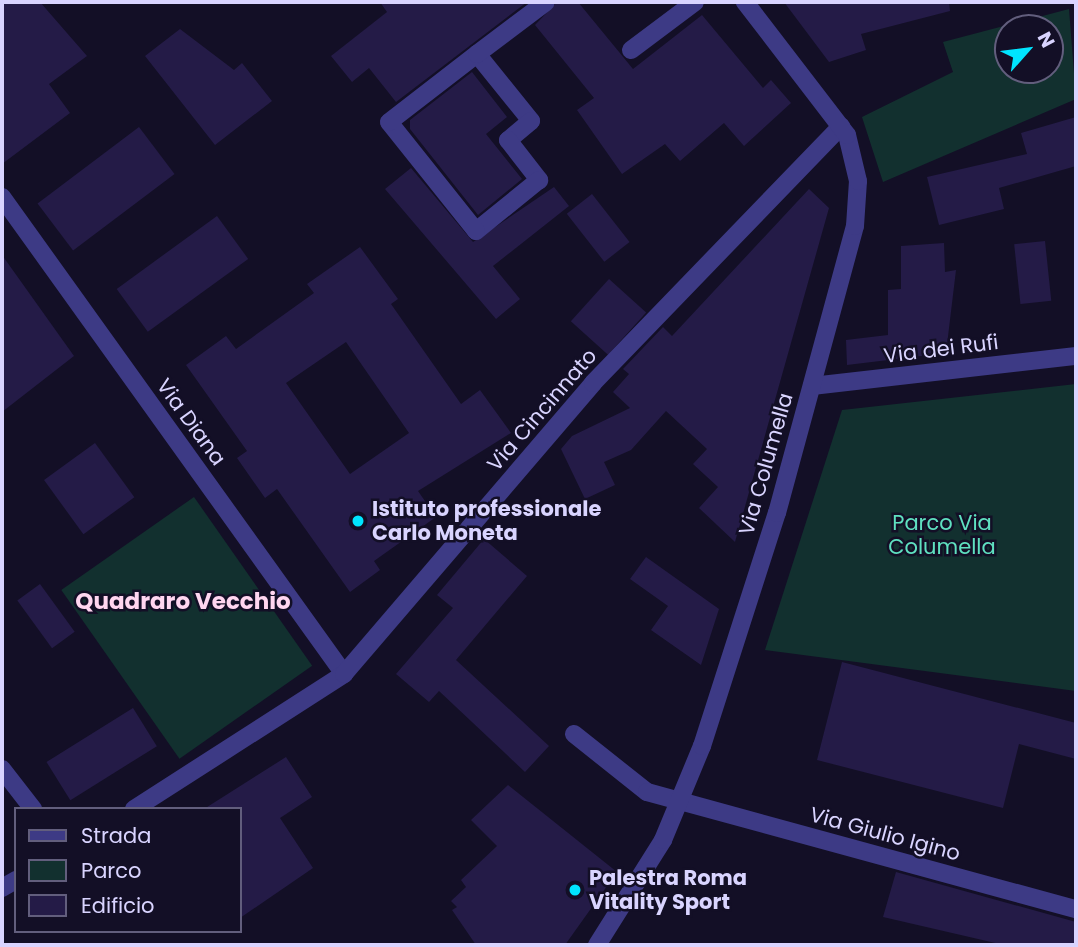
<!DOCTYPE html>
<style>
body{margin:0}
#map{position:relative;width:1078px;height:947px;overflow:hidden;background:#130f26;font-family:Poppins,sans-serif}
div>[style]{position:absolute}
.green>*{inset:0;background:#12302f;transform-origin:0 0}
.building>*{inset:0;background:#241b47;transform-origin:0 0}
.minor>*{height:18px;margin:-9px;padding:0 9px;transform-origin:9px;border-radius:9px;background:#3d3a85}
.dots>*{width:19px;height:19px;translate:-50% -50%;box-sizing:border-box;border:4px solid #130f26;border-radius:50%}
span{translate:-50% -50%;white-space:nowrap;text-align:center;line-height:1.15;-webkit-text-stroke:5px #130f26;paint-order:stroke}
.street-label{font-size:21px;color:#d9d4ff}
.poi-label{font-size:21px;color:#d9d4ff;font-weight:700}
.left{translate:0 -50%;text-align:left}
.park-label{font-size:21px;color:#5fe0c0}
.neighbourhood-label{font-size:23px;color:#ffd6f0;font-weight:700}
.frame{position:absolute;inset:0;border:4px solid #d9d4ff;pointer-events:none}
.legend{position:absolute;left:14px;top:807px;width:228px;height:126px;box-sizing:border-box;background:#130f26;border:2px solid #625e7d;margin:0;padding:9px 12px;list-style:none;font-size:21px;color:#d9d4ff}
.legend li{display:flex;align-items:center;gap:14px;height:35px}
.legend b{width:35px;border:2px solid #625e7d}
.north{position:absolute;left:994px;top:14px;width:70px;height:70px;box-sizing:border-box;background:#130f26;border:2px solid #625e7d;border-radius:50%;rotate:62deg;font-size:19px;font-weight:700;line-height:28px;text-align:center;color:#d9d4ff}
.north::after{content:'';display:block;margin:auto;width:24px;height:32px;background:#00e5ff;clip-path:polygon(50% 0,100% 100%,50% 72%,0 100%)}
</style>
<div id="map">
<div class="green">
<div style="clip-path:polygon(evenodd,1069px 9px,1076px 99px,883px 182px,862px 117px,953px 72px,943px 42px,1069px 9px,1008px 28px,1050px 28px,1050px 70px,1008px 70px,1008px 28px)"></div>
<div style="clip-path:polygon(1076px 384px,1076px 691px,765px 650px,842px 410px)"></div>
<div style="left:194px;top:497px;width:206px;height:162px;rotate:55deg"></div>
</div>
<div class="building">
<div style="clip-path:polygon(2px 2px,40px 2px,87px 56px,49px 84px,70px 113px,2px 164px)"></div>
<div style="clip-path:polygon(380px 2px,527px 2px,396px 102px,369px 68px,352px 82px,331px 56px,387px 12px)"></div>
<div style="clip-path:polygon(557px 2px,578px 2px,633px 69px,702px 15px,763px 88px,771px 80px,791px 103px,744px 146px,724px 123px,680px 161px,665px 144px,622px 174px,577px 110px,594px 98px,535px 25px)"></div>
<div style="clip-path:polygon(784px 2px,949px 2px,950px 11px,861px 34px,866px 50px,829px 62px)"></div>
<div style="clip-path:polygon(180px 29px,234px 70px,242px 63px,272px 101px,215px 145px,145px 56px)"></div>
<div style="clip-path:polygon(472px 72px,507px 117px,486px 134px,522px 179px,478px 215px,410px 129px,410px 120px)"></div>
<div style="clip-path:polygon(1076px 117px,1076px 166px,999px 188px,1004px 209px,939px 225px,927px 177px,1027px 154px,1021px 133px)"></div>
<div style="left:139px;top:127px;width:59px;height:127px;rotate:53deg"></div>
<div style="clip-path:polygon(411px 168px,473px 242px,554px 187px,569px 206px,493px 266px,520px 299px,496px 319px,385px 189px)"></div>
<div style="clip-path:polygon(809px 189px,829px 208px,735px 542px,699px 508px,718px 487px,693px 464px,707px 449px,666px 411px,631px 450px,604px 462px,615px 485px,585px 499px,561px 449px,572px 436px,630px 408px,613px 392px,629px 374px,623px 369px,663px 327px,672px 336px)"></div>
<div style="left:592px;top:194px;width:61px;height:32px;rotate:52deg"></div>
<div style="left:217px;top:216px;width:53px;height:124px;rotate:54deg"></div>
<div style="left:1045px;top:241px;width:60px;height:31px;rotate:84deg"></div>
<div style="clip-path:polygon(944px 243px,945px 272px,956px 270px,946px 353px,847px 365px,846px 340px,888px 335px,888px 290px,901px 289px,901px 246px)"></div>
<div style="clip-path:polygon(evenodd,360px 247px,398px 299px,391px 304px,461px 404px,480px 390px,511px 433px,418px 491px,436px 517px,374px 561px,380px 570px,350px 592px,277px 489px,265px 498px,237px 458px,247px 451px,186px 365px,226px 336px,236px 349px,314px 293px,307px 284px,360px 247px,346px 342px,409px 433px,350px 474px,286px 383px,346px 342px)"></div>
<div style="clip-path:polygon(2px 255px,74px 356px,2px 412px)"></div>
<div style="left:609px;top:279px;width:50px;height:57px;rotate:42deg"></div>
<div style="left:95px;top:443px;width:67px;height:63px;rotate:54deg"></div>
<div style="clip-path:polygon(484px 539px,527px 576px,456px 660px,549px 746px,525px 772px,439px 691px,429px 702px,396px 674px,453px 608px,437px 595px)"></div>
<div style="clip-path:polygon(646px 557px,719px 609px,701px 665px,651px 630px,668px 606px,630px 579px)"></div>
<div style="left:40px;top:584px;width:59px;height:28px;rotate:54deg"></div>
<div style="clip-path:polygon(842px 662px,1076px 723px,1076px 759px,1019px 744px,1003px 808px,817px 760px)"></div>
<div style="left:133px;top:708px;width:45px;height:102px;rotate:58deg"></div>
<div style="clip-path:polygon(286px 757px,312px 797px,280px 818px,313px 868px,240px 918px,240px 809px,204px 809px)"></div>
<div style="clip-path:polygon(508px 785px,617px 872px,565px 945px,476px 945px,452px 910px,457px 907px,451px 901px,466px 887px,461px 880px,497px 846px,471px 820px)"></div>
<div style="clip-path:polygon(896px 872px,1076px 922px,1076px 945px,1004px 945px,883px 917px)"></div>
</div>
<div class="minor">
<div style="left:631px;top:50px;width:80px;rotate:-36.9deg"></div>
<div style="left:477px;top:54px;width:86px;rotate:51.1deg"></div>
<div style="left:531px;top:121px;width:30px;rotate:140deg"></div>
<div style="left:508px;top:140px;width:51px;rotate:52.2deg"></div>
<div style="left:539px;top:180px;width:81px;rotate:141deg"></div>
<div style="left:476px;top:231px;width:139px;rotate:-128.6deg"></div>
<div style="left:389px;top:122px;width:111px;rotate:-37.7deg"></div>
<div style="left:477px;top:54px;width:86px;rotate:-37deg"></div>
<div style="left:2px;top:197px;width:587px;rotate:54.36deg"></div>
<div style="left:812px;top:386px;width:266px;rotate:-6.5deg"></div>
<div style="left:574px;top:734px;width:93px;rotate:38.5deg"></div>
<div style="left:647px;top:792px;width:445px;rotate:15.3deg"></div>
<div style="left:2px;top:769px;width:51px;rotate:52.2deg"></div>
<div style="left:134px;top:809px;width:250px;rotate:-32.7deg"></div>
<div style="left:344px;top:674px;width:383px;rotate:-49.4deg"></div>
<div style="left:593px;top:383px;width:357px;rotate:-46deg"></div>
<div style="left:2px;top:888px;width:16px;rotate:-30deg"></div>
<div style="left:597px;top:945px;width:124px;rotate:-57.8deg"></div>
<div style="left:663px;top:840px;width:102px;rotate:-67.5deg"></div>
<div style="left:702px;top:746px;width:245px;rotate:-72.2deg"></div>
<div style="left:777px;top:513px;width:297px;rotate:-74.8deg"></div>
<div style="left:855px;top:226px;width:45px;rotate:-86.2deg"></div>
<div style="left:858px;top:181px;width:47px;rotate:-103.4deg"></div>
<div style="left:847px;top:135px;width:168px;rotate:-127.5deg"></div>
</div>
<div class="dots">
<div style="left:358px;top:521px;background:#00e5ff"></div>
<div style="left:575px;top:890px;background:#00e5ff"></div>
</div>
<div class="street-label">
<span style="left:941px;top:349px;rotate:-7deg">Via dei Rufi</span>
<span style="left:542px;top:410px;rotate:-49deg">Via Cincinnato</span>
<span style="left:191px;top:422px;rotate:54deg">Via Diana</span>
<span style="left:766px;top:464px;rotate:-74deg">Via Columella</span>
<span style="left:885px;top:834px;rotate:15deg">Via Giulio Igino</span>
</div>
<div class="poi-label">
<span class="left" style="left:372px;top:521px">Istituto professionale<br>Carlo Moneta</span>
<span class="left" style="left:589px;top:890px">Palestra Roma<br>Vitality Sport</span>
</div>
<div class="park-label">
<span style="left:942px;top:535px">Parco Via<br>Columella</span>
</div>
<div class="neighbourhood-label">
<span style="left:183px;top:601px">Quadraro Vecchio</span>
</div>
<div class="frame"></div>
<ul class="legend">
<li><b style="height:9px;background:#3d3a85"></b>Strada</li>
<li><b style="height:19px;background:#12302f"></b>Parco</li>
<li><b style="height:19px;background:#241b47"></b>Edificio</li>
</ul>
<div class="north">N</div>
</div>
